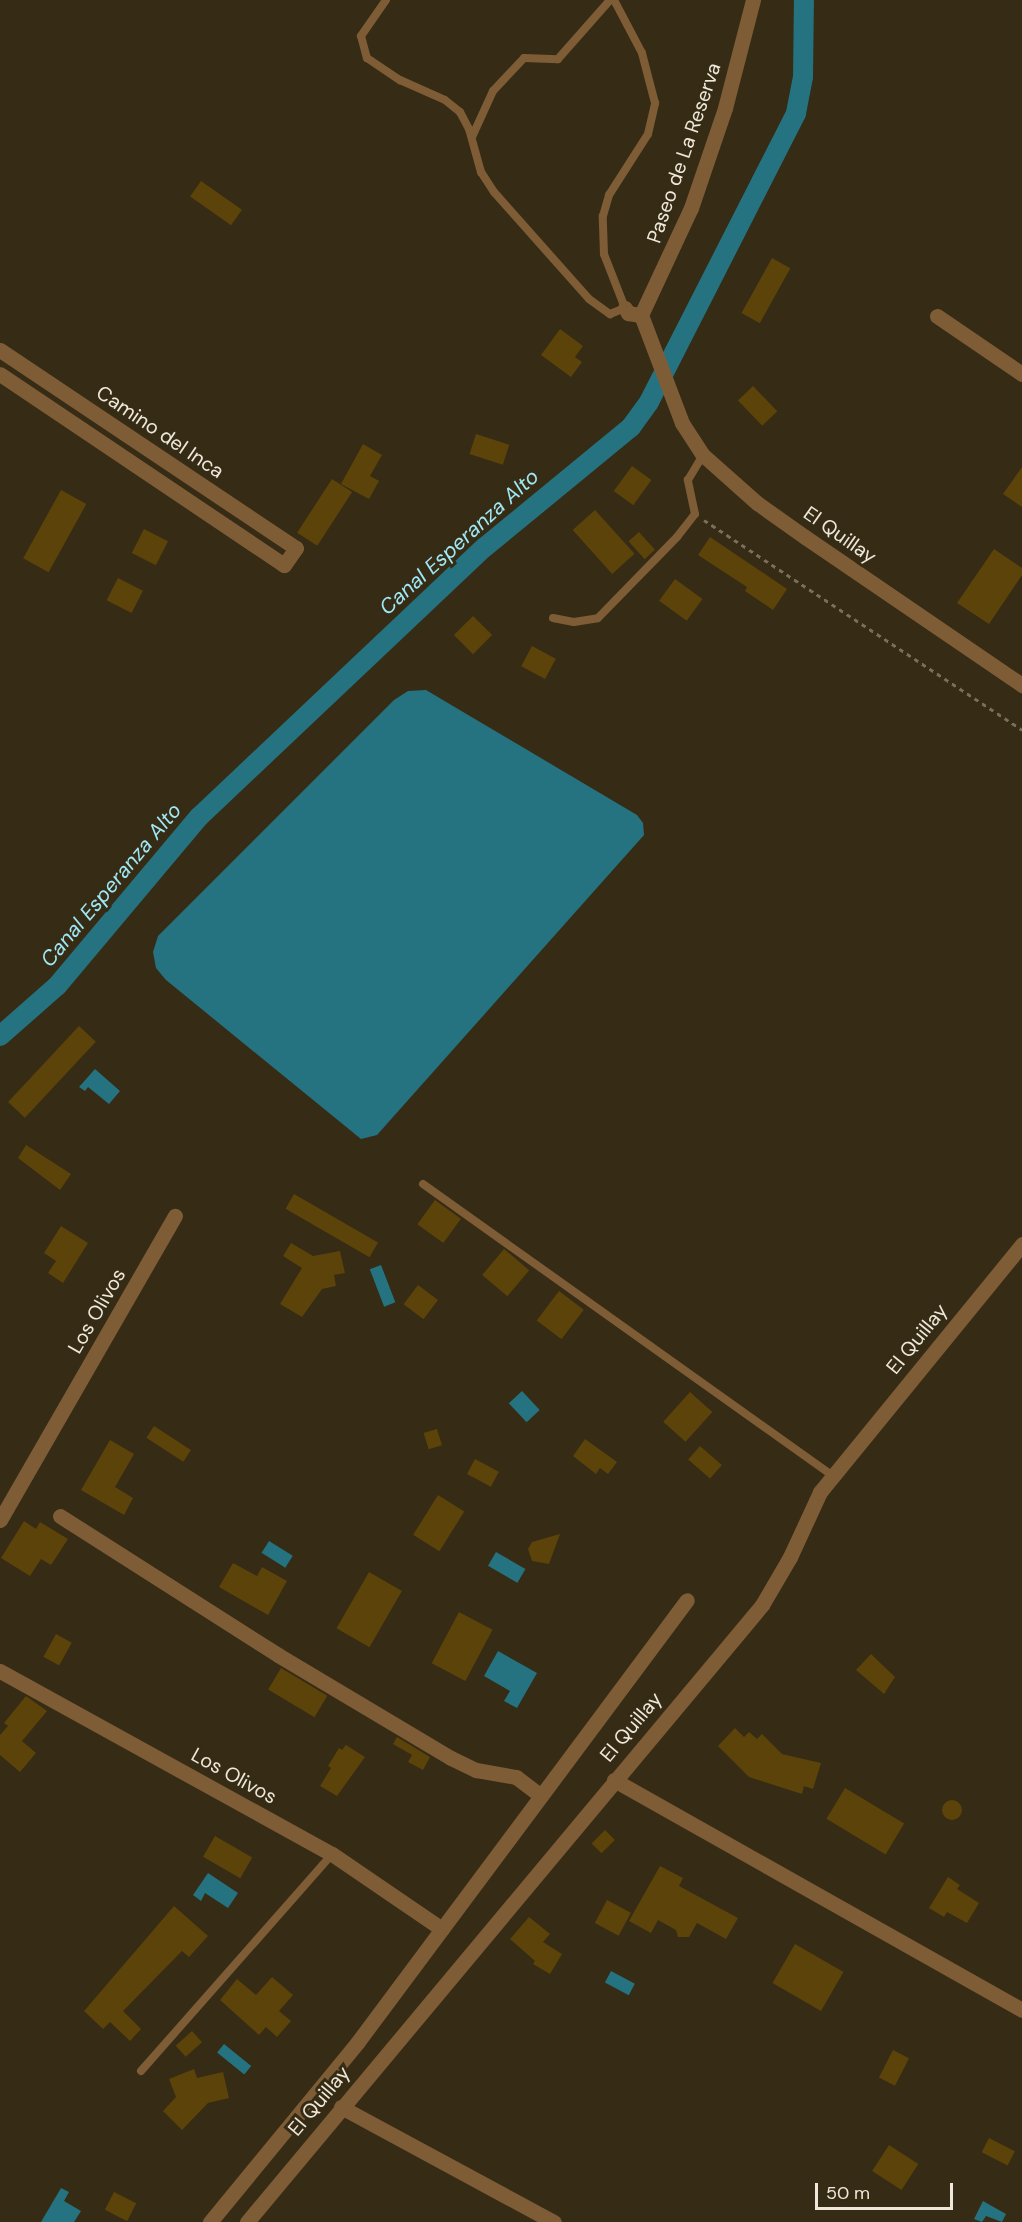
<!DOCTYPE html>
<style>
body{margin:0}
#map{position:relative;width:1022px;height:2222px;overflow:hidden;background:#362b14;font-family:"DM Sans",sans-serif}
div>[style]{position:absolute}
.water>*{inset:0;background:#257380;transform-origin:0 0}
.canal>*{height:20px;margin:-10px;padding:0 10px;transform-origin:10px;border-radius:10px;background:#257380}
.building>*{inset:0;background:#5b430a;transform-origin:0 0}
.round{border-radius:50%}
.path>*{height:3px;margin-top:-1.5px;transform-origin:0;background:repeating-linear-gradient(90deg,#796f5b 0 4.5px,transparent 0 9px)}
.service>*{height:8px;margin:-4px;padding:0 4px;transform-origin:4px;border-radius:4px;background:#7e5c36}
.minor>*{height:15px;margin:-7.5px;padding:0 7.5px;transform-origin:7.5px;border-radius:7.5px;background:#7e5c36}
span{translate:-50% -50%;white-space:nowrap;text-align:center;line-height:1.15;-webkit-text-stroke:6px #362b14;paint-order:stroke}
.street-label{font-size:20px;color:#efe8da}
.water-label{font-size:21px;color:#9fe9f7;font-style:italic}
.scale{position:absolute;left:815px;top:2183px;width:138px;height:27px;box-sizing:border-box;border:3px solid #efe8da;border-top:0;padding-left:8px;font-size:18px;line-height:21px;white-space:nowrap;color:#efe8da;-webkit-text-stroke:4px #362b14;paint-order:stroke}
</style>
<div id="map">
<div class="water">
<div style="clip-path:polygon(426px 690px,637px 815px,643px 823px,644px 835px,377px 1135px,361px 1139px,166px 980px,156px 968px,153px 952px,158px 936px,394px 700px,408px 691px)"></div>
<div style="clip-path:polygon(95px 1069px,120px 1091px,109px 1104px,88px 1087px,85px 1091px,79px 1087px)"></div>
<div style="left:381px;top:1265px;width:40px;height:12px;rotate:69deg"></div>
<div style="left:522px;top:1391px;width:26px;height:18px;rotate:47deg"></div>
<div style="left:269px;top:1541px;width:28px;height:14px;rotate:32deg"></div>
<div style="left:496px;top:1552px;width:34px;height:16px;rotate:30deg"></div>
<div style="clip-path:polygon(498px 1651px,537px 1673px,517px 1708px,504px 1701px,510px 1691px,484px 1676px)"></div>
<div style="clip-path:polygon(208px 1873px,238px 1893px,228px 1908px,205px 1893px,201px 1901px,193px 1895px)"></div>
<div style="left:611px;top:1971px;width:27px;height:13px;rotate:28deg"></div>
<div style="left:224px;top:2044px;width:35px;height:11px;rotate:39deg"></div>
<div style="clip-path:polygon(61px 2188px,69px 2192px,64px 2201px,81px 2211px,74px 2222px,41px 2222px)"></div>
<div style="clip-path:polygon(983px 2201px,1006px 2214px,1002px 2222px,986px 2216px,982px 2222px,974px 2219px)"></div>
</div>
<div class="canal">
<div style="left:0;top:1036px;width:76px;rotate:-41.3deg"></div>
<div style="left:57px;top:986px;width:221px;rotate:-50deg"></div>
<div style="left:199px;top:817px;width:393px;rotate:-43.4deg"></div>
<div style="left:485px;top:547px;width:189px;rotate:-39.4deg"></div>
<div style="left:631px;top:427px;width:31px;rotate:-54deg"></div>
<div style="left:649px;top:402px;width:324px;rotate:-63deg"></div>
<div style="left:796px;top:113px;width:37px;rotate:-79deg"></div>
<div style="left:803px;top:77px;width:77px;rotate:-89.3deg"></div>
</div>
<div class="building">
<div style="left:201px;top:181px;width:50px;height:19px;rotate:35deg"></div>
<div style="left:772px;top:258px;width:21px;height:63px;rotate:29deg"></div>
<div style="clip-path:polygon(560px 329px,583px 346px,575px 357px,582px 362px,571px 377px,541px 355px)"></div>
<div style="left:753px;top:386px;width:35px;height:21px;rotate:46deg"></div>
<div style="left:476px;top:434px;width:35px;height:21px;rotate:18deg"></div>
<div style="clip-path:polygon(363px 444px,382px 455px,370px 476px,379px 481px,369px 499px,341px 484px)"></div>
<div style="left:632px;top:466px;width:24px;height:31px;rotate:36deg"></div>
<div style="clip-path:polygon(1022px 467px,1022px 507px,1003px 494px)"></div>
<div style="left:332px;top:479px;width:24px;height:64px;rotate:33deg"></div>
<div style="left:61px;top:490px;width:29px;height:78px;rotate:29deg"></div>
<div style="left:595px;top:510px;width:59px;height:30px;rotate:48deg"></div>
<div style="left:144px;top:529px;width:27px;height:27px;rotate:27deg"></div>
<div style="left:639px;top:532px;width:24px;height:14px;rotate:48deg"></div>
<div style="clip-path:polygon(710px 537px,787px 589px,773px 610px,745px 591px,747px 587px,698px 555px)"></div>
<div style="clip-path:polygon(994px 549px,1022px 568px,1022px 575px,989px 624px,957px 603px)"></div>
<div style="left:118px;top:578px;width:28px;height:25px;rotate:27deg"></div>
<div style="left:675px;top:579px;width:34px;height:27px;rotate:36deg"></div>
<div style="left:473px;top:616px;width:27px;height:27px;rotate:45deg"></div>
<div style="left:532px;top:646px;width:27px;height:23px;rotate:28deg"></div>
<div style="left:79px;top:1026px;width:23px;height:104px;rotate:43deg"></div>
<div style="clip-path:polygon(26px 1145px,71px 1174px,60px 1190px,18px 1158px)"></div>
<div style="left:294px;top:1194px;width:97px;height:17px;rotate:30deg"></div>
<div style="left:435px;top:1200px;width:32px;height:30px;rotate:36deg"></div>
<div style="clip-path:polygon(61px 1226px,88px 1243px,63px 1283px,48px 1273px,56px 1261px,44px 1253px)"></div>
<div style="clip-path:polygon(291px 1243px,313px 1256px,340px 1251px,345px 1273px,334px 1275px,336px 1286px,322px 1289px,302px 1317px,280px 1304px,302px 1268px,283px 1256px)"></div>
<div style="left:504px;top:1249px;width:33px;height:34px;rotate:40deg"></div>
<div style="left:418px;top:1285px;width:25px;height:24px;rotate:37deg"></div>
<div style="left:559px;top:1291px;width:31px;height:37px;rotate:37deg"></div>
<div style="left:690px;top:1392px;width:30px;height:40px;rotate:42deg"></div>
<div style="left:154px;top:1426px;width:44px;height:14px;rotate:33deg"></div>
<div style="left:437px;top:1429px;width:17px;height:14px;rotate:73deg"></div>
<div style="clip-path:polygon(585px 1439px,617px 1462px,608px 1474px,600px 1468px,596px 1474px,573px 1456px)"></div>
<div style="clip-path:polygon(110px 1440px,134px 1454px,115px 1487px,133px 1498px,124px 1515px,81px 1490px)"></div>
<div style="left:700px;top:1446px;width:29px;height:18px;rotate:41deg"></div>
<div style="left:475px;top:1459px;width:27px;height:17px;rotate:28deg"></div>
<div style="left:438px;top:1495px;width:31px;height:47px;rotate:32deg"></div>
<div style="clip-path:polygon(24px 1521px,36px 1529px,40px 1522px,68px 1539px,51px 1565px,41px 1559px,30px 1576px,1px 1558px)"></div>
<div style="clip-path:polygon(560px 1534px,549px 1564px,532px 1561px,528px 1549px,532px 1542px)"></div>
<div style="clip-path:polygon(233px 1563px,257px 1576px,262px 1567px,287px 1581px,268px 1615px,219px 1587px)"></div>
<div style="left:369px;top:1572px;width:38px;height:65px;rotate:30deg"></div>
<div style="left:459px;top:1612px;width:38px;height:58px;rotate:28deg"></div>
<div style="left:56px;top:1634px;width:18px;height:26px;rotate:29deg"></div>
<div style="clip-path:polygon(871px 1654px,895px 1677px,884px 1694px,856px 1670px)"></div>
<div style="left:281px;top:1668px;width:54px;height:25px;rotate:31deg"></div>
<div style="clip-path:polygon(26px 1696px,47px 1711px,22px 1741px,36px 1753px,20px 1772px,0 1755px,0 1735px,8px 1726px,4px 1723px)"></div>
<div style="clip-path:polygon(735px 1728px,744px 1737px,749px 1732px,757px 1739px,762px 1734px,782px 1754px,821px 1763px,813px 1789px,804px 1786px,802px 1794px,749px 1777px,718px 1746px)"></div>
<div style="clip-path:polygon(397px 1737px,430px 1757px,423px 1770px,408px 1762px,412px 1755px,393px 1744px)"></div>
<div style="clip-path:polygon(346px 1745px,365px 1757px,337px 1796px,320px 1786px,331px 1768px,328px 1766px,339px 1748px,342px 1750px)"></div>
<div style="left:845px;top:1788px;width:69px;height:36px;rotate:31deg"></div>
<div class="round" style="left:942px;top:1800px;width:20px;height:20px"></div>
<div style="left:605px;top:1830px;width:14px;height:19px;rotate:45deg"></div>
<div style="left:215px;top:1836px;width:43px;height:24px;rotate:30deg"></div>
<div style="clip-path:polygon(660px 1866px,683px 1878px,679px 1886px,738px 1918px,726px 1939px,697px 1923px,689px 1937px,678px 1937px,676px 1930px,658px 1920px,651px 1933px,629px 1921px)"></div>
<div style="clip-path:polygon(948px 1877px,960px 1885px,957px 1889px,979px 1903px,967px 1923px,947px 1912px,944px 1917px,929px 1908px)"></div>
<div style="left:607px;top:1900px;width:27px;height:26px;rotate:28deg"></div>
<div style="clip-path:polygon(174px 1906px,208px 1936px,189px 1957px,182px 1951px,123px 2011px,141px 2029px,130px 2041px,110px 2022px,103px 2029px,84px 2011px)"></div>
<div style="clip-path:polygon(529px 1917px,550px 1934px,543px 1942px,562px 1954px,550px 1974px,533px 1964px,535px 1961px,510px 1939px)"></div>
<div style="left:795px;top:1944px;width:56px;height:45px;rotate:30deg"></div>
<div style="clip-path:polygon(272px 1977px,293px 1995px,279px 2011px,291px 2021px,277px 2037px,266px 2027px,259px 2035px,220px 2000px,237px 1979px,256px 1995px)"></div>
<div style="left:192px;top:2031px;width:15px;height:22px;rotate:48deg"></div>
<div style="left:893px;top:2050px;width:18px;height:31px;rotate:27deg"></div>
<div style="clip-path:polygon(194px 2069px,197px 2078px,223px 2072px,229px 2098px,208px 2103px,182px 2130px,163px 2111px,176px 2097px,169px 2079px)"></div>
<div style="left:989px;top:2138px;width:29px;height:16px;rotate:27deg"></div>
<div style="left:889px;top:2145px;width:35px;height:31px;rotate:33deg"></div>
<div style="left:114px;top:2192px;width:25px;height:20px;rotate:27deg"></div>
</div>
<div class="path">
<div style="left:704px;top:520px;width:381px;rotate:33.4deg"></div>
</div>
<div class="service">
<div style="left:386px;top:0;width:44px;rotate:124.8deg"></div>
<div style="left:361px;top:36px;width:23px;rotate:75deg"></div>
<div style="left:367px;top:58px;width:40px;rotate:34deg"></div>
<div style="left:400px;top:80px;width:49px;rotate:24deg"></div>
<div style="left:445px;top:100px;width:19px;rotate:39deg"></div>
<div style="left:460px;top:112px;width:19px;rotate:62deg"></div>
<div style="left:469px;top:129px;width:45px;rotate:74.4deg"></div>
<div style="left:481px;top:172px;width:24px;rotate:57deg"></div>
<div style="left:494px;top:192px;width:143px;rotate:48.4deg"></div>
<div style="left:589px;top:299px;width:26px;rotate:36deg"></div>
<div style="left:610px;top:314px;width:16px;rotate:-22deg"></div>
<div style="left:625px;top:308px;width:58px;rotate:-111.3deg"></div>
<div style="left:604px;top:254px;width:38px;rotate:-92deg"></div>
<div style="left:603px;top:216px;width:22px;rotate:-74deg"></div>
<div style="left:609px;top:195px;width:72px;rotate:-57.4deg"></div>
<div style="left:648px;top:134px;width:32px;rotate:-77deg"></div>
<div style="left:655px;top:103px;width:52px;rotate:-104.6deg"></div>
<div style="left:642px;top:53px;width:60px;rotate:-117.8deg"></div>
<div style="left:472px;top:137px;width:51px;rotate:-65.5deg"></div>
<div style="left:493px;top:91px;width:45px;rotate:-46.8deg"></div>
<div style="left:524px;top:58px;width:34px;rotate:2deg"></div>
<div style="left:558px;top:59px;width:79px;rotate:-48.6deg"></div>
<div style="left:553px;top:618px;width:21px;rotate:11deg"></div>
<div style="left:574px;top:622px;width:24px;rotate:-9deg"></div>
<div style="left:598px;top:618px;width:113px;rotate:-45.7deg"></div>
<div style="left:677px;top:537px;width:29px;rotate:-52deg"></div>
<div style="left:695px;top:514px;width:35px;rotate:-102deg"></div>
<div style="left:688px;top:480px;width:29px;rotate:-59deg"></div>
<div style="left:423px;top:1184px;width:503px;rotate:35.46deg"></div>
<div style="left:141px;top:2071px;width:289px;rotate:-48.6deg"></div>
</div>
<div class="minor">
<div style="left:625px;top:308px;width:6px;rotate:59deg"></div>
<div style="left:628px;top:313px;width:13px;rotate:9deg"></div>
<div style="left:641px;top:315px;width:116px;rotate:69.2deg"></div>
<div style="left:682px;top:423px;width:38px;rotate:57deg"></div>
<div style="left:703px;top:455px;width:72px;rotate:41.6deg"></div>
<div style="left:757px;top:503px;width:59px;rotate:35.3deg"></div>
<div style="left:805px;top:537px;width:263px;rotate:34.3deg"></div>
<div style="left:641px;top:315px;width:118px;rotate:-65deg"></div>
<div style="left:691px;top:208px;width:106px;rotate:-71.2deg"></div>
<div style="left:725px;top:108px;width:112px;rotate:-75.5deg"></div>
<div style="left:937px;top:316px;width:103px;rotate:34.3deg"></div>
<div style="left:0;top:350px;width:356px;rotate:33.8deg"></div>
<div style="left:296px;top:548px;width:21px;rotate:125deg"></div>
<div style="left:284px;top:565px;width:342px;rotate:-146.1deg"></div>
<div style="left:60px;top:1516px;width:259px;rotate:32.5deg"></div>
<div style="left:278px;top:1655px;width:201px;rotate:30.8deg"></div>
<div style="left:451px;top:1758px;width:28px;rotate:26deg"></div>
<div style="left:476px;top:1770px;width:41px;rotate:9.9deg"></div>
<div style="left:516px;top:1777px;width:31px;rotate:37deg"></div>
<div style="left:0;top:1520px;width:351px;rotate:-60.1deg"></div>
<div style="left:0;top:1671px;width:379px;rotate:28.9deg"></div>
<div style="left:332px;top:1854px;width:133px;rotate:34.3deg"></div>
<div style="left:614px;top:1780px;width:468px;rotate:29.4deg"></div>
<div style="left:341px;top:2107px;width:242px;rotate:28.4deg"></div>
<div style="left:210px;top:2222px;width:232px;rotate:-50.6deg"></div>
<div style="left:357px;top:2043px;width:552px;rotate:-53.32deg"></div>
<div style="left:247px;top:2222px;width:804px;rotate:-50.15deg"></div>
<div style="left:762px;top:1605px;width:56px;rotate:-59.7deg"></div>
<div style="left:790px;top:1557px;width:72px;rotate:-65.2deg"></div>
<div style="left:820px;top:1492px;width:320px;rotate:-50.8deg"></div>
</div>
<div class="street-label">
<span style="left:684px;top:153px;rotate:-71deg">Paseo de La Reserva</span>
<span style="left:160px;top:432px;rotate:34deg">Camino del Inca</span>
<span style="left:840px;top:535px;rotate:35deg">El Quillay</span>
<span style="left:97px;top:1311px;rotate:-60deg">Los Olivos</span>
<span style="left:917px;top:1339px;rotate:-51deg">El Quillay</span>
<span style="left:631px;top:1727px;rotate:-50deg">El Quillay</span>
<span style="left:234px;top:1776px;rotate:29deg">Los Olivos</span>
<span style="left:319px;top:2101px;rotate:-50deg">El Quillay</span>
</div>
<div class="water-label">
<span style="left:459px;top:542px;rotate:-42deg">Canal Esperanza Alto</span>
<span style="left:111px;top:885px;rotate:-50deg">Canal Esperanza Alto</span>
</div>
<div class="scale">50 m</div>
</div>
